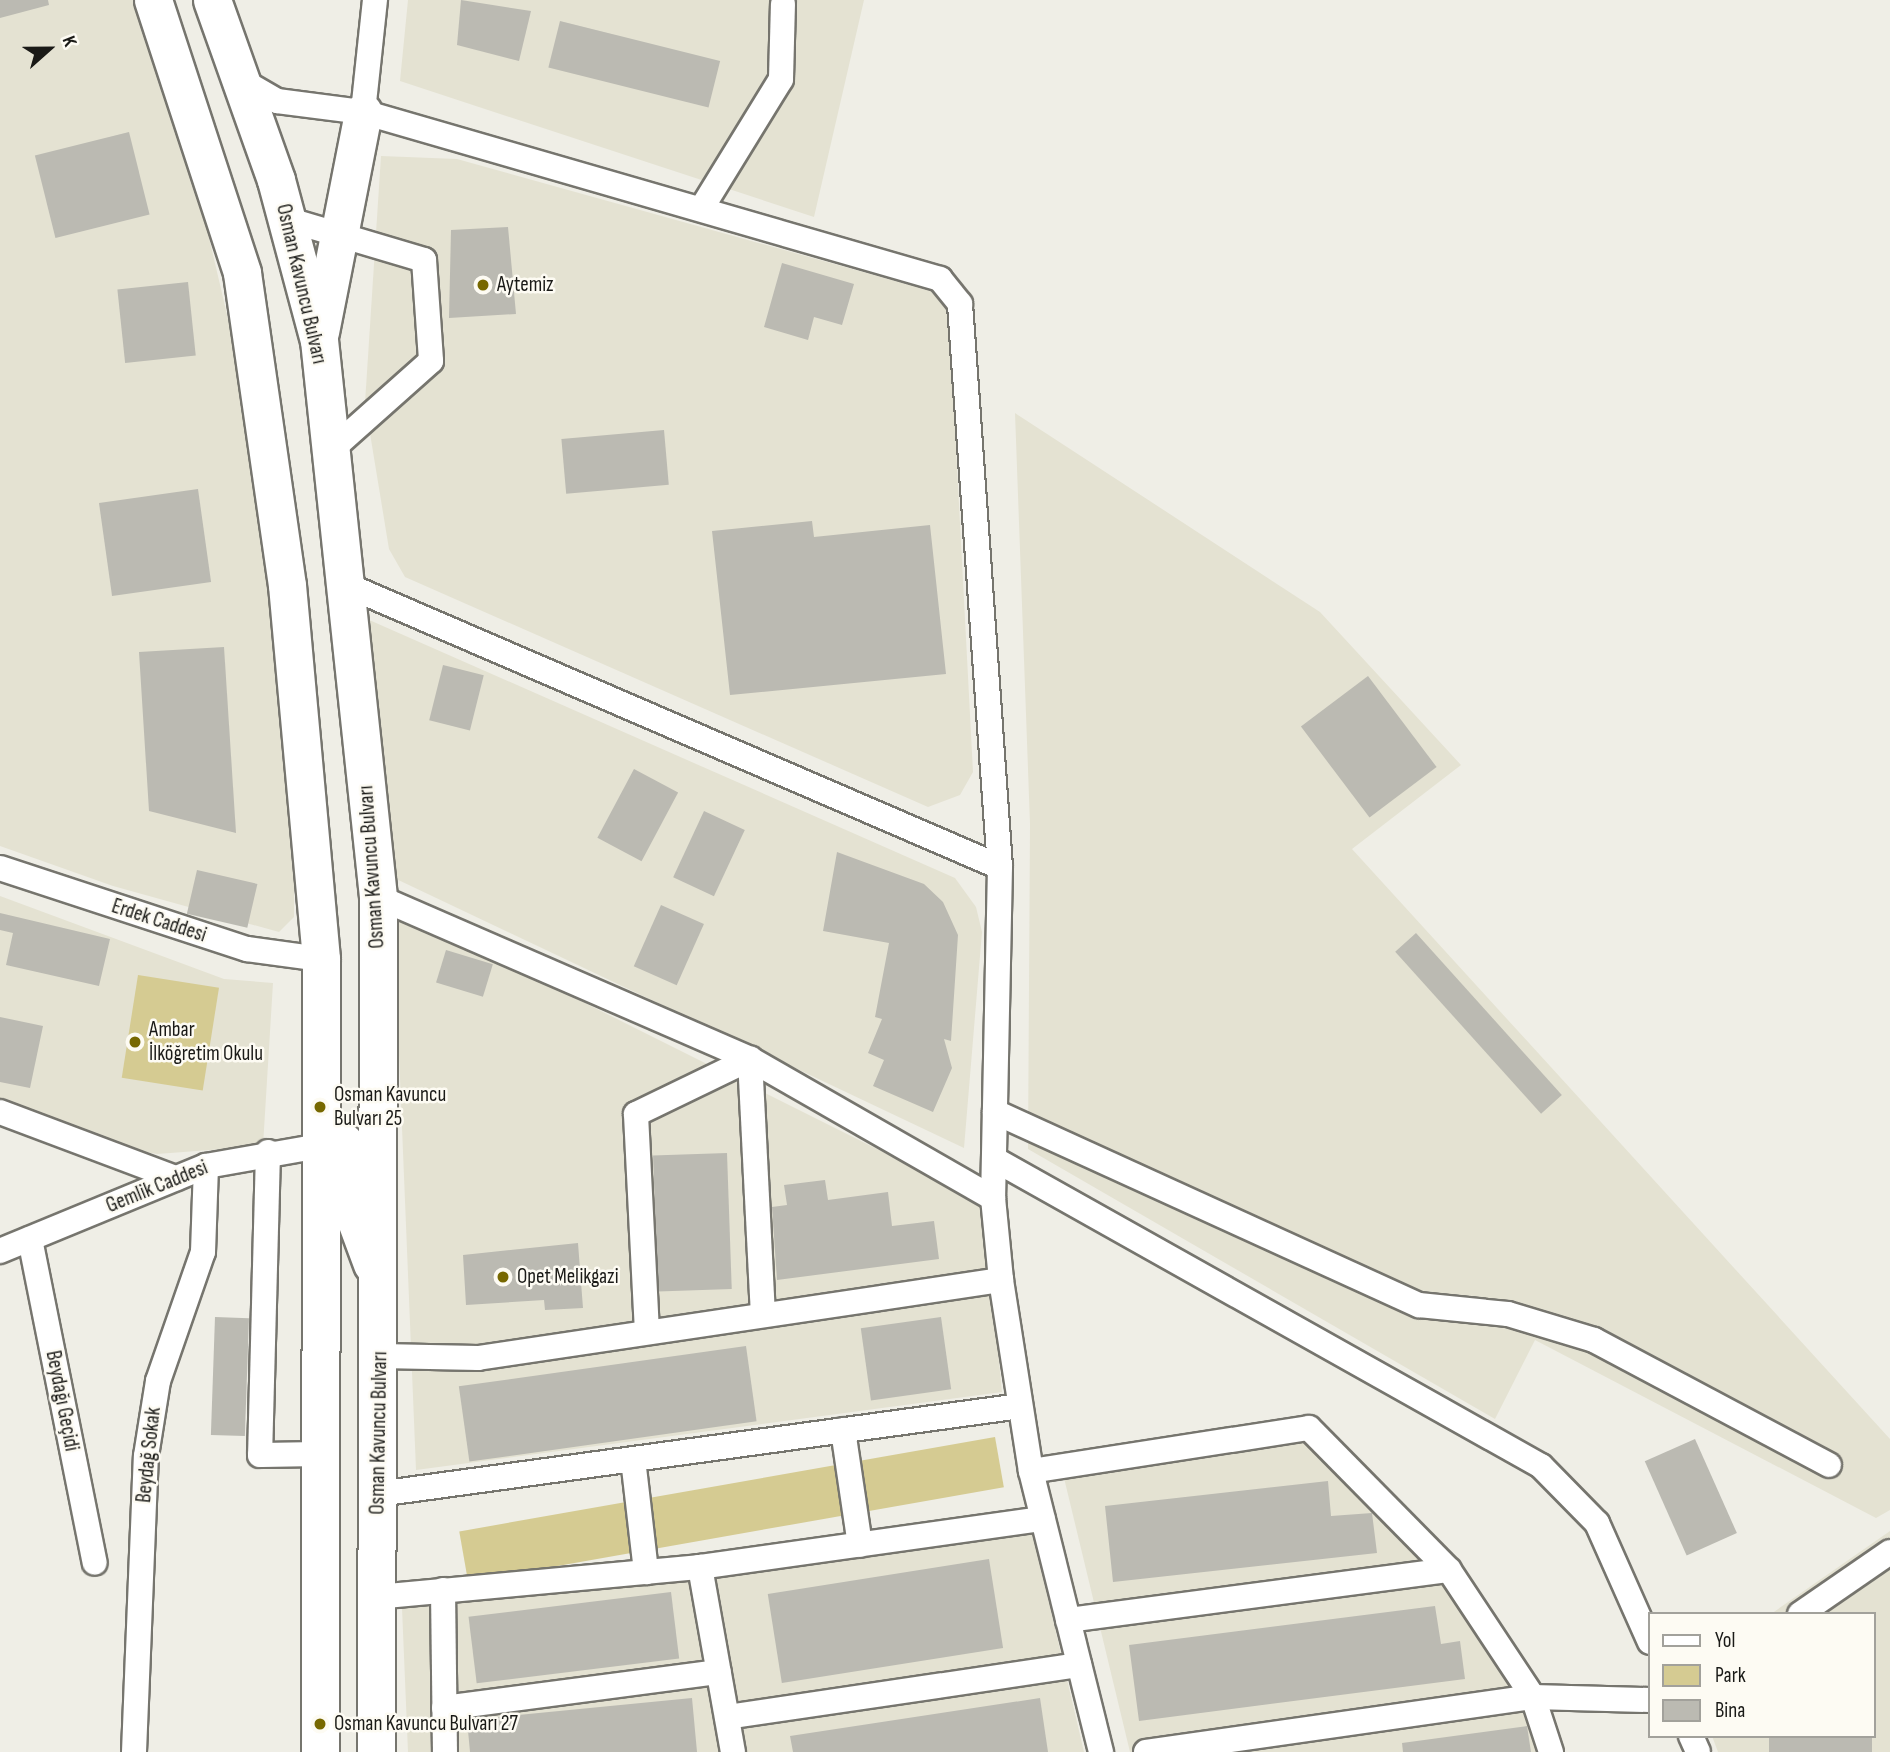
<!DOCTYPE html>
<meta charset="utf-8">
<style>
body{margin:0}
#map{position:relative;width:1890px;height:1752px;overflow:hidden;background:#efeee6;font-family:"Sofia Sans Condensed",sans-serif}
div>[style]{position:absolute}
.built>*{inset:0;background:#e4e2d2}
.green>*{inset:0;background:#d5cb92;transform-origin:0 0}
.building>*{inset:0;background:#bbbab2;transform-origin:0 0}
.roads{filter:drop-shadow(2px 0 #76756e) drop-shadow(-2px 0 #76756e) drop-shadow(0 2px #76756e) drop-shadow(0 -2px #76756e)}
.minor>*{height:24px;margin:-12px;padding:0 12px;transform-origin:12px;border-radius:12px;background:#fff}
.highway>*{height:37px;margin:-18.5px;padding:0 18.5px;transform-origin:18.5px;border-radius:18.5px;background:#fff}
.dots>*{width:19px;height:19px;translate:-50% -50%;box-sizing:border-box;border:4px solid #fdfbf3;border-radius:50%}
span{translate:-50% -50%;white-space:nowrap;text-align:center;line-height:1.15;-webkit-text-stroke:5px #fdfbf3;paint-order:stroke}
.street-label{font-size:21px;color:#1a1a17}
.poi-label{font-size:21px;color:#1a1a17}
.left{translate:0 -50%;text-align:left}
.legend{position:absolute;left:1648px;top:1612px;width:228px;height:126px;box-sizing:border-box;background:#fdfbf3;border:2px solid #a2a19b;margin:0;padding:9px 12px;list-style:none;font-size:21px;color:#1a1a17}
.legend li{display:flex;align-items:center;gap:14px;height:35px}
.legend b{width:35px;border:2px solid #a2a19b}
.north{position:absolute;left:14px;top:14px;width:70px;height:70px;-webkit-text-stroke:5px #fdfbf3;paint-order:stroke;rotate:69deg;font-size:19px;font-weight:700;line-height:28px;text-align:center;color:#1a1a17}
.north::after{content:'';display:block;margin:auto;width:24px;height:32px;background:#1a1a17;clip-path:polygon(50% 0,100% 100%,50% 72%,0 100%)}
</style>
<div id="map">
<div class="built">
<div style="clip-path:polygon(0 0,135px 0,200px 199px,239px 366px,268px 555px,294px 828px,294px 917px,279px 932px,113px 886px,0 846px)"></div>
<div style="clip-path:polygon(408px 0,864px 0,814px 217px,400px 81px)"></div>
<div style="clip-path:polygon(381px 156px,457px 159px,935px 292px,949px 313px,973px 772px,960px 795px,928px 807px,405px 577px,389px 549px,365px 403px)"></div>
<div style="clip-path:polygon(1015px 413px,1320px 612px,1461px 765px,1352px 849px,1890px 1439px,1890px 1510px,1876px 1518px,1535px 1340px,1495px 1419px,1028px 1149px,1030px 824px)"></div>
<div style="clip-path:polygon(367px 619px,955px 878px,976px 907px,982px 932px,964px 1148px,392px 877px)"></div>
<div style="clip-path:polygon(0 896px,224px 979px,273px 983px,263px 1146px,157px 1154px,114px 1146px,0 1101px)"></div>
<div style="clip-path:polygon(393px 907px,983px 1202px,1002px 1392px,416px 1470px)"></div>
<div style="clip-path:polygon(1330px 1432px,1540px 1680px,1555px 1752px,1130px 1752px,1058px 1453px)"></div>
<div style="clip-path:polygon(1032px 1530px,1084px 1752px,408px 1752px,402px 1608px)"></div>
<div style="clip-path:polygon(1890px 1531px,1890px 1752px,1718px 1752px,1712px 1736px,1874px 1736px,1874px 1614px,1771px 1614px)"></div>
</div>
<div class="green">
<div style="left:138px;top:975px;width:82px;height:104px;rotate:9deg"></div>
<div style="left:995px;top:1437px;width:51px;height:544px;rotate:80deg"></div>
</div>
<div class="building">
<div style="clip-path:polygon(0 0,48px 0,49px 5px,0 18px)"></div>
<div style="clip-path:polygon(461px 0,531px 11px,519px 61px,457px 45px)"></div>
<div style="left:560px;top:21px;width:165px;height:48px;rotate:14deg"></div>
<div style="left:129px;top:132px;width:85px;height:97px;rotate:76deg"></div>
<div style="clip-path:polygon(508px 227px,516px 314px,449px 318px,451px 230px)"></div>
<div style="clip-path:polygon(782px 263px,854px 284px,842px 325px,814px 317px,808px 340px,764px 327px)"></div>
<div style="left:188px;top:282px;width:74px;height:71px;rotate:84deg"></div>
<div style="left:664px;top:430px;width:55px;height:103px;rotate:85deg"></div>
<div style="left:198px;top:489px;width:94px;height:100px;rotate:82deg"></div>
<div style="clip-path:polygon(812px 521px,814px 537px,930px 525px,946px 674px,730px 695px,712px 531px)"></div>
<div style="clip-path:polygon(224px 647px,236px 833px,149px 811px,139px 652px)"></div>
<div style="left:443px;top:665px;width:42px;height:57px;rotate:14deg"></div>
<div style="left:1368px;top:676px;width:114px;height:84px;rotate:53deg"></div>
<div style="left:634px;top:769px;width:50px;height:78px;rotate:28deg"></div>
<div style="left:704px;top:811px;width:45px;height:73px;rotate:25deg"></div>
<div style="clip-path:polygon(837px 852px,924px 884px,943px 902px,958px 935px,951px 1041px,944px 1039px,952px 1068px,933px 1112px,873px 1086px,884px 1060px,868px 1053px,882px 1019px,875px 1017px,889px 943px,823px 931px)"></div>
<div style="left:197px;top:870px;width:62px;height:45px;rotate:13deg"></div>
<div style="left:661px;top:905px;width:47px;height:67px;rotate:24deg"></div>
<div style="clip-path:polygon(0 913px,110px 939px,99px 986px,6px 965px,13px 933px,0 930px)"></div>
<div style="left:1416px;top:933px;width:218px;height:28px;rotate:48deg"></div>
<div style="left:446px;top:950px;width:49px;height:34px;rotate:17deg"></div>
<div style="clip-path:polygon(0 1017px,43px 1026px,30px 1088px,0 1082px)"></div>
<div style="left:727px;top:1153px;width:136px;height:74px;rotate:88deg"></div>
<div style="clip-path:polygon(825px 1180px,828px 1200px,888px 1192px,892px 1226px,934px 1221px,939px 1259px,777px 1280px,772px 1207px,787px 1205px,784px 1185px)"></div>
<div style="clip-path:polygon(578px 1243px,583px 1308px,545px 1310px,544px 1300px,466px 1305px,463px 1255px)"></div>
<div style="left:215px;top:1317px;width:34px;height:118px;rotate:2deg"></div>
<div style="left:941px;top:1317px;width:73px;height:81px;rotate:82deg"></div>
<div style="left:746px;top:1346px;width:76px;height:290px;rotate:82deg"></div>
<div style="left:1695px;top:1439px;width:103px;height:55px;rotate:66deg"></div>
<div style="clip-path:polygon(1328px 1481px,1331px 1516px,1372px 1513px,1377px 1553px,1113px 1582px,1105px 1506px)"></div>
<div style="left:989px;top:1559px;width:90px;height:224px;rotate:81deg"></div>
<div style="left:671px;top:1592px;width:67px;height:204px;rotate:83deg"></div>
<div style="clip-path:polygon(1435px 1606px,1441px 1644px,1460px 1641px,1465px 1679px,1139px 1721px,1129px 1645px)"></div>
<div style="clip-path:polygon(692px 1698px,697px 1752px,470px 1752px,467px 1720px)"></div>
<div style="clip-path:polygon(1040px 1698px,1048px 1752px,793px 1752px,790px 1736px)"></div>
<div style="clip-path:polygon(1527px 1726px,1531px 1752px,1403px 1752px,1402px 1743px)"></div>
<div style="left:1769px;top:1736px;width:103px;height:16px"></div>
</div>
<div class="roads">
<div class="minor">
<div style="left:241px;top:80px;width:42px;rotate:30.3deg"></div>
<div style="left:277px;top:101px;width:87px;rotate:7.3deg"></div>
<div style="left:363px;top:112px;width:601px;rotate:16.14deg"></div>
<div style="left:940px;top:279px;width:32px;rotate:51deg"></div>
<div style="left:960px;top:304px;width:564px;rotate:85.94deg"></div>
<div style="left:1000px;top:867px;width:331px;rotate:91.2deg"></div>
<div style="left:993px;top:1198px;width:82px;rotate:84.4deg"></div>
<div style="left:1001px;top:1280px;width:193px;rotate:81.1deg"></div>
<div style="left:1031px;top:1471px;width:290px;rotate:76deg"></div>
<div style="left:363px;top:112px;width:113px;rotate:-83.9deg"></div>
<div style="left:703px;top:206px;width:149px;rotate:-58.4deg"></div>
<div style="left:781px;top:79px;width:75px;rotate:-88.5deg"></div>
<div style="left:286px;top:219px;width:144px;rotate:16.5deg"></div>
<div style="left:424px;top:260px;width:101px;rotate:86deg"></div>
<div style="left:431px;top:361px;width:135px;rotate:138.3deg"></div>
<div style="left:344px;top:584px;width:714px;rotate:23.34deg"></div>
<div style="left:0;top:868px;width:260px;rotate:18.2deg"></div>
<div style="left:247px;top:949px;width:75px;rotate:7.7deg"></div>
<div style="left:378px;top:897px;width:406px;rotate:23.5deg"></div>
<div style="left:750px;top:1059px;width:280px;rotate:29.8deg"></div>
<div style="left:0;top:1112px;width:188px;rotate:20.6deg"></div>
<div style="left:995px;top:1112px;width:466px;rotate:24.5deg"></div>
<div style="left:1419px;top:1305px;width:89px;rotate:5.8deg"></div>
<div style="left:1508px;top:1314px;width:90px;rotate:16.8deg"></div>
<div style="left:1594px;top:1340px;width:266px;rotate:28deg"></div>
<div style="left:268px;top:1152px;width:303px;rotate:91.5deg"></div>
<div style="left:260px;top:1455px;width:60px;rotate:-1deg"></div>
<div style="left:994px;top:1159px;width:627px;rotate:29.3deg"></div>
<div style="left:1541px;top:1466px;width:80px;rotate:45.5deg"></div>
<div style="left:1597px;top:1523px;width:130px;rotate:66deg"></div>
<div style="left:30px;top:1239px;width:330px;rotate:78.7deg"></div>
<div style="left:0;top:1251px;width:223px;rotate:-22.4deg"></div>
<div style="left:206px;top:1166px;width:115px;rotate:-10deg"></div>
<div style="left:647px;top:1332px;width:218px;rotate:-92.9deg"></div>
<div style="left:636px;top:1114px;width:127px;rotate:-25.8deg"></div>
<div style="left:750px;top:1059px;width:256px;rotate:87.1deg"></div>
<div style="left:381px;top:1356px;width:97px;rotate:1.2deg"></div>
<div style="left:478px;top:1358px;width:529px;rotate:-8.48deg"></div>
<div style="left:843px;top:1430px;width:116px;rotate:81.6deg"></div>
<div style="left:633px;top:1459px;width:114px;rotate:83.4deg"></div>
<div style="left:1031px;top:1471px;width:281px;rotate:-8.8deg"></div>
<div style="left:1309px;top:1428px;width:199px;rotate:45.4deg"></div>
<div style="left:1449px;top:1570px;width:152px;rotate:56.5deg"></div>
<div style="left:1533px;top:1697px;width:58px;rotate:71.9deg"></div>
<div style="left:378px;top:1494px;width:648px;rotate:-7.8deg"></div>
<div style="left:700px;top:1567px;width:188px;rotate:79.9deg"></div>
<div style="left:443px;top:1590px;width:162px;rotate:89.3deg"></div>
<div style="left:376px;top:1597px;width:325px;rotate:-5.3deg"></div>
<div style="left:700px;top:1567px;width:346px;rotate:-8deg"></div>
<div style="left:1800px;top:1614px;width:109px;rotate:-34.6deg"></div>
<div style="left:1068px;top:1620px;width:384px;rotate:-7.5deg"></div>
<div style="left:444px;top:1708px;width:277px;rotate:-7.5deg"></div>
<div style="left:727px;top:1717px;width:356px;rotate:-8.4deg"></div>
<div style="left:1691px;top:1736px;width:17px;rotate:66deg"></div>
<div style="left:134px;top:1752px;width:296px;rotate:-87.7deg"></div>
<div style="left:146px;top:1456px;width:76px;rotate:-80.9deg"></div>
<div style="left:158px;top:1381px;width:137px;rotate:-70.8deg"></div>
<div style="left:203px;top:1252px;width:86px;rotate:-88deg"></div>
<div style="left:1146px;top:1752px;width:391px;rotate:-8.1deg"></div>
<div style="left:1533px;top:1697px;width:117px;rotate:1.5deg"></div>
</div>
<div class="highway">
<div style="left:153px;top:0;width:287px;rotate:71.9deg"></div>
<div style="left:242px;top:273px;width:315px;rotate:81.8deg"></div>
<div style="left:287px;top:585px;width:376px;rotate:84.8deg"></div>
<div style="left:321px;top:959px;width:793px;rotate:90.07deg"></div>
<div style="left:212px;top:0;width:191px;rotate:70.4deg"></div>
<div style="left:276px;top:180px;width:166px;rotate:75deg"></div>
<div style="left:319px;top:340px;width:560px;rotate:83.95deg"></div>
<div style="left:378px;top:897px;width:855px;rotate:90.13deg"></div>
<div style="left:320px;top:332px;width:224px;rotate:-78.9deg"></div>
<div style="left:344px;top:1142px;width:49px;rotate:88.8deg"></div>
<div style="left:345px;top:1191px;width:78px;rotate:69.7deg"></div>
</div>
</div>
<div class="dots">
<div style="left:483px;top:285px;background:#776800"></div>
<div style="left:135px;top:1042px;background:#776800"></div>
<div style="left:320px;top:1107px;background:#776800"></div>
<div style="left:503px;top:1277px;background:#776800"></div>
<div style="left:320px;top:1724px;background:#776800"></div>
</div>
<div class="street-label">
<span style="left:301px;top:284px;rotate:77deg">Osman Kavuncu Bulvarı</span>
<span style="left:372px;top:867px;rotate:-94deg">Osman Kavuncu Bulvarı</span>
<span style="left:159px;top:921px;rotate:18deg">Erdek Caddesi</span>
<span style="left:157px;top:1187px;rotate:-22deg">Gemlik Caddesi</span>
<span style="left:62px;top:1401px;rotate:79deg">Beydağı Geçidi</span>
<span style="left:379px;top:1433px;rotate:-89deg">Osman Kavuncu Bulvarı</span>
<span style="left:149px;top:1455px;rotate:-84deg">Beydağ Sokak</span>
</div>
<div class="poi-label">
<span class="left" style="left:497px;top:285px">Aytemiz</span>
<span class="left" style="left:149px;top:1042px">Ambar<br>İlköğretim Okulu</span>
<span class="left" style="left:334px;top:1107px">Osman Kavuncu<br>Bulvarı 25</span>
<span class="left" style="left:517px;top:1277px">Opet Melikgazi</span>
<span class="left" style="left:334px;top:1724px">Osman Kavuncu Bulvarı 27</span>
</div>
<ul class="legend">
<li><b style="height:9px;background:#fff"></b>Yol</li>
<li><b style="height:19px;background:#d5cb92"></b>Park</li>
<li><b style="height:19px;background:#bbbab2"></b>Bina</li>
</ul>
<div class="north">K</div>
</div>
